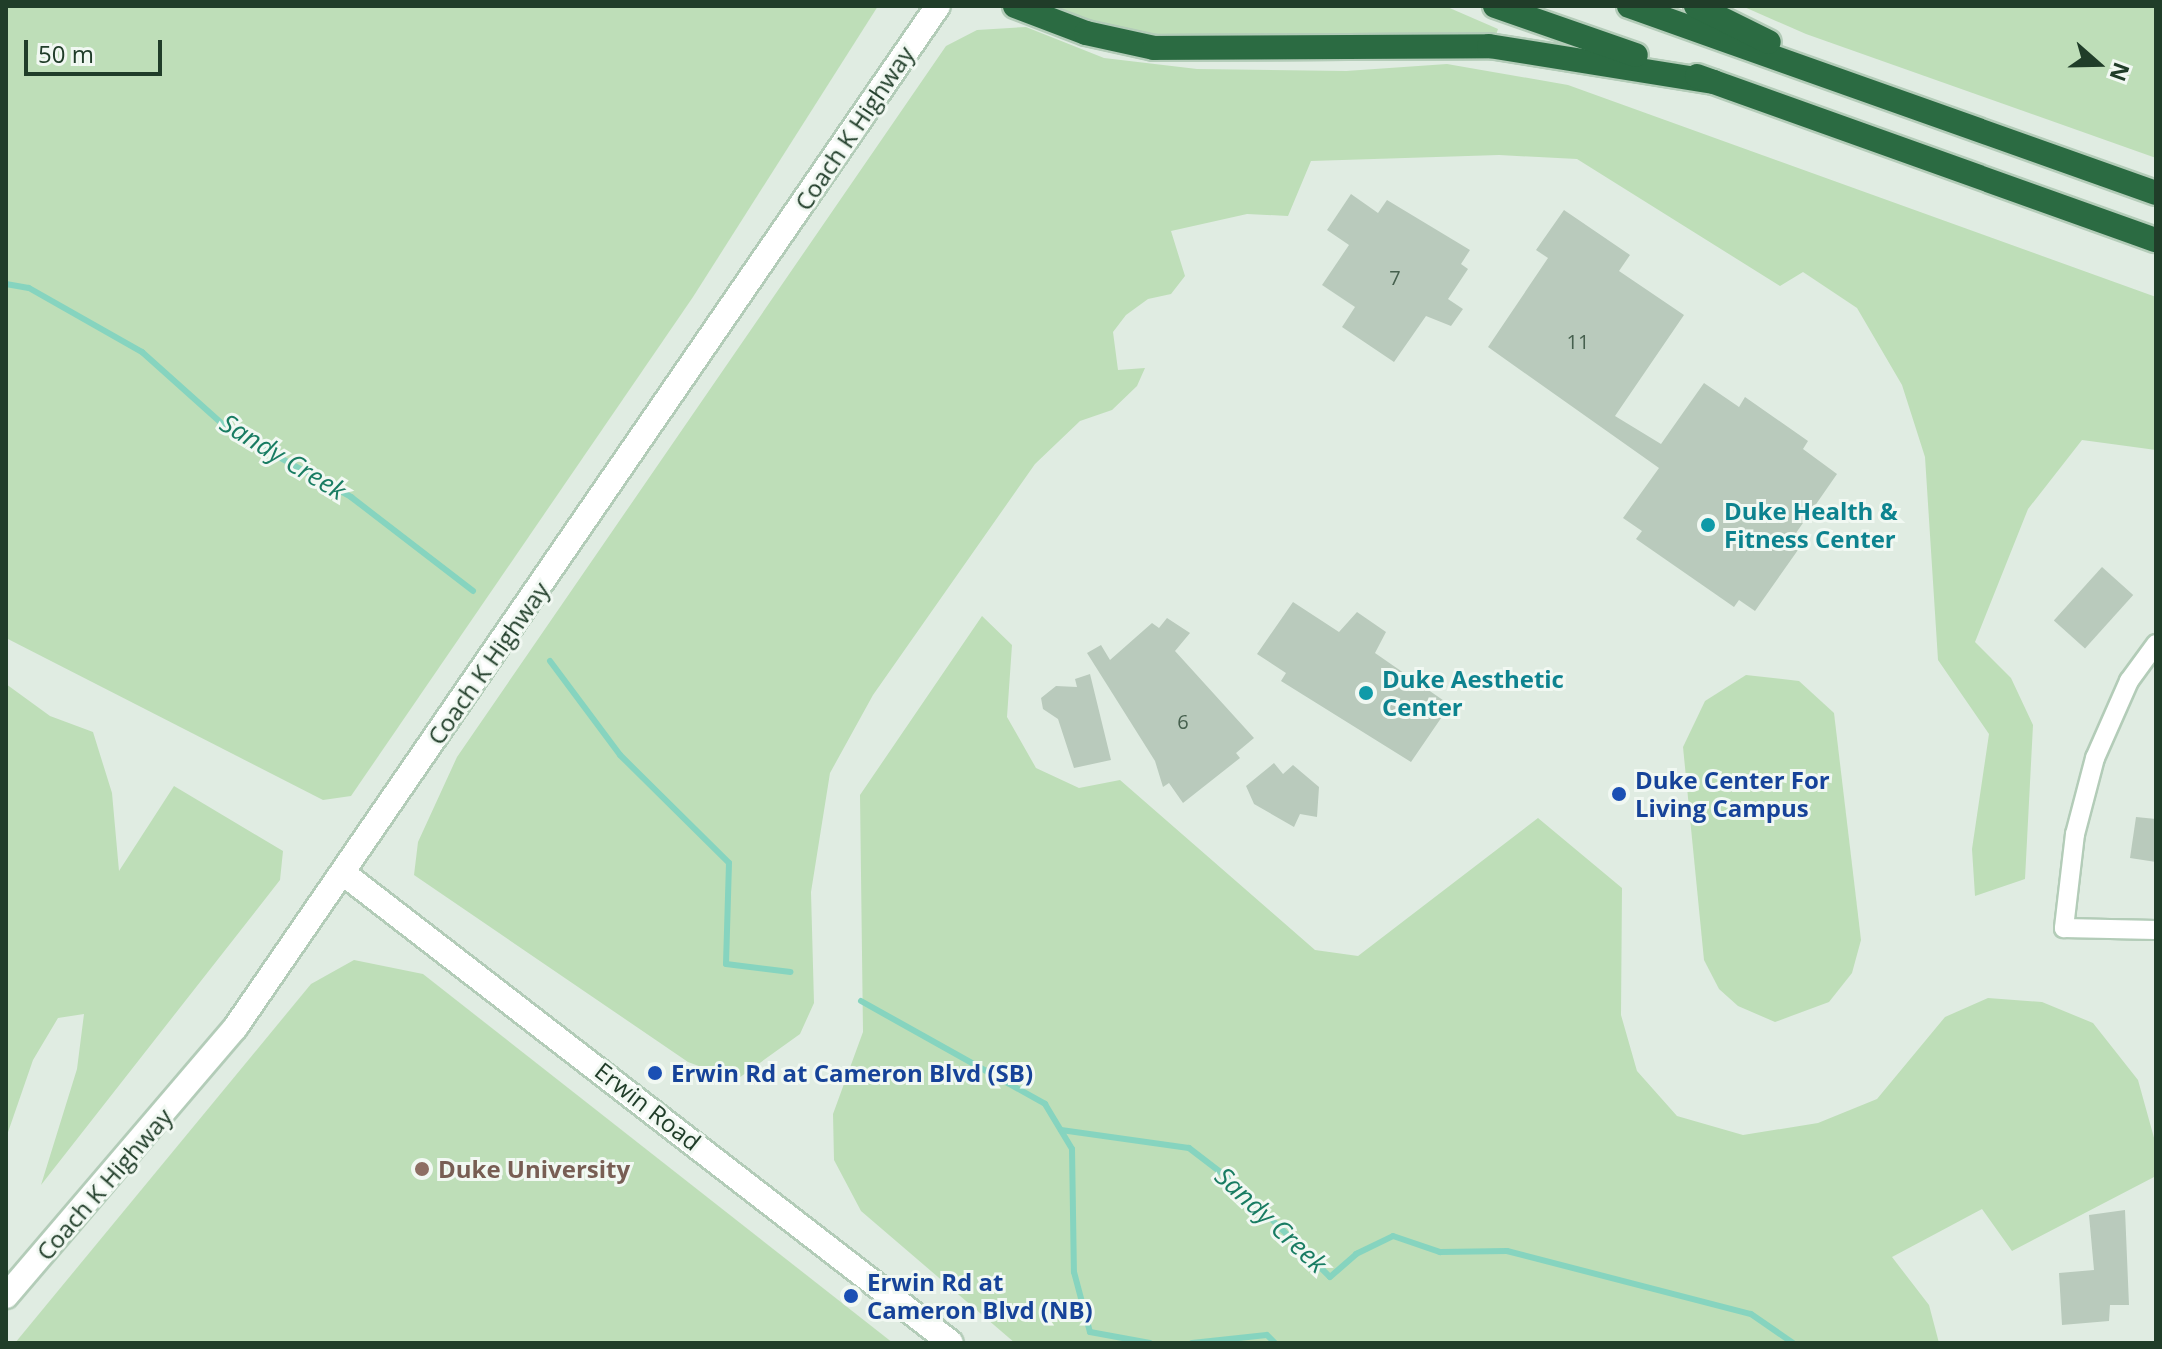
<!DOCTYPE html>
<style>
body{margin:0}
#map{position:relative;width:2162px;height:1349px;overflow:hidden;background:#e0ece2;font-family:"Open Sans",sans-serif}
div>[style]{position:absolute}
.green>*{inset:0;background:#bedeb8}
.stream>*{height:6px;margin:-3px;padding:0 3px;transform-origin:3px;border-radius:3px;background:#86d4bf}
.building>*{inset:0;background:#b9cabc;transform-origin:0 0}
.roads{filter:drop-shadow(2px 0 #b3ccb8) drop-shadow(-2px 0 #b3ccb8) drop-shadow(0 2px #b3ccb8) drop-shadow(0 -2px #b3ccb8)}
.minor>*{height:18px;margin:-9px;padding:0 9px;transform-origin:9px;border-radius:9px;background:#fff}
.secondary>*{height:24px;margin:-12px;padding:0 12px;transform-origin:12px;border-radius:12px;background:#fff}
.motorway>*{height:24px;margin:-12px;padding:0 12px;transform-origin:12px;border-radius:12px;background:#2b6b42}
.dots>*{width:22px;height:22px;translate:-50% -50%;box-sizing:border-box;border:4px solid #f1f8f2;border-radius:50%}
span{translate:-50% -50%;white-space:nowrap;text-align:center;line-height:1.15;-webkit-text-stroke:6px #f1f8f2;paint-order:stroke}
.number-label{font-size:20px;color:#46604e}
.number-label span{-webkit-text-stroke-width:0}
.street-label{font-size:24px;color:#203d29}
.culture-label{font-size:24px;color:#0d838f;font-weight:700}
.left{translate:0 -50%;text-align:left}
.transit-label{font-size:24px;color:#164399;font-weight:700}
.education-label{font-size:24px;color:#785e54;font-weight:700}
.water-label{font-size:26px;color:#187c62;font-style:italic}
.frame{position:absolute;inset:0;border:8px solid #203d29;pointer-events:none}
.north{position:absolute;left:2058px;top:24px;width:80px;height:80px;-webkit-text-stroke:6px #f1f8f2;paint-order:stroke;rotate:110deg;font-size:22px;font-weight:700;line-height:32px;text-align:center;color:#203d29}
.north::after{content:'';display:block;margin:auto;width:28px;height:36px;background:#203d29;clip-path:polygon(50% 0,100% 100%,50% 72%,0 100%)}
.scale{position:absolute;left:24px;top:40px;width:138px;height:36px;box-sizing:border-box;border:4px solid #203d29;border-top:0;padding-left:10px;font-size:24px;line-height:28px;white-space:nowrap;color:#203d29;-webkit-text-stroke:6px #f1f8f2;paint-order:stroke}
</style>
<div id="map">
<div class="green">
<div style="clip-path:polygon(6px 6px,878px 6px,693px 297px,351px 796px,323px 800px,6px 638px)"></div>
<div style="clip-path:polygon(1031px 6px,1445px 6px,1498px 29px,1495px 38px,1142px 39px)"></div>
<div style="clip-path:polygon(1742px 6px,2156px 6px,2156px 158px,1806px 34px)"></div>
<div style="clip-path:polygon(1026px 27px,1104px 58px,1197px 69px,1346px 71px,1447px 64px,1568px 85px,2156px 297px,2156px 450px,2082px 440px,2028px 509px,1975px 642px,2011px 678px,2033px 725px,2025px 879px,1975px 896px,1972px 849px,1989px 734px,1938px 660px,1925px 457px,1902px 385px,1857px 308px,1803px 272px,1780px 286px,1577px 159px,1499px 155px,1311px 161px,1288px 216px,1247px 214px,1171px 231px,1185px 276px,1171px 294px,1148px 299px,1126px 315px,1113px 332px,1118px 370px,1145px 368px,1137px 386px,1112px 410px,1080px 421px,1035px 464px,873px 695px,830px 773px,811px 892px,814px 1003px,800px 1034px,736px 1080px,688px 1062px,414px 875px,418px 842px,457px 757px,946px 46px,977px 30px)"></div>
<div style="clip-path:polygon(982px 616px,1012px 645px,1007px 717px,1036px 768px,1079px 788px,1120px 780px,1315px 950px,1358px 956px,1538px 818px,1622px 888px,1621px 1015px,1637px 1071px,1677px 1116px,1743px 1135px,1818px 1123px,1877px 1099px,1945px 1017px,1988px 998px,2042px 1002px,2093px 1023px,2138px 1080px,2156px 1145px,2156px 1176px,2012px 1251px,1982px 1209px,1892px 1257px,1929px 1305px,1939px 1343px,1015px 1343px,861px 1211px,834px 1160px,833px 1114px,863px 1032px,860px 795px)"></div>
<div style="clip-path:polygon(1746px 675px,1799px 681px,1834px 713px,1861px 940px,1852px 973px,1829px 1002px,1775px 1022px,1738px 1006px,1719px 989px,1704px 960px,1683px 747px,1705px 701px)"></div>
<div style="clip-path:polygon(6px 684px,50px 716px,93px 732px,112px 793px,119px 871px,174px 786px,283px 851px,280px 880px,41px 1185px,77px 1069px,84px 1014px,58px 1018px,33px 1060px,6px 1138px)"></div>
<div style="clip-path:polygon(354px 960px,423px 974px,893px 1343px,15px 1343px,311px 984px)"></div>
</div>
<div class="stream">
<div style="left:6px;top:284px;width:23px;rotate:10deg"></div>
<div style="left:29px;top:288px;width:130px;rotate:29.5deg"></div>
<div style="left:142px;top:352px;width:115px;rotate:41.8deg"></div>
<div style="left:228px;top:429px;width:141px;rotate:28.9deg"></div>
<div style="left:351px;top:497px;width:154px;rotate:37.6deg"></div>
<div style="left:550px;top:661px;width:117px;rotate:53.3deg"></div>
<div style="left:620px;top:755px;width:153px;rotate:44.7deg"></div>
<div style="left:729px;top:863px;width:101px;rotate:91.7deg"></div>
<div style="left:726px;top:964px;width:65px;rotate:7deg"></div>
<div style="left:861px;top:1001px;width:211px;rotate:29.2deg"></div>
<div style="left:1045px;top:1104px;width:52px;rotate:59deg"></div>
<div style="left:1072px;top:1149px;width:123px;rotate:89.1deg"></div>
<div style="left:1074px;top:1272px;width:62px;rotate:75.1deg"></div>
<div style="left:1090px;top:1332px;width:61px;rotate:10.4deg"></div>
<div style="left:1061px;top:1130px;width:129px;rotate:8deg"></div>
<div style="left:1189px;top:1148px;width:59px;rotate:37.5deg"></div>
<div style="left:1236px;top:1184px;width:132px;rotate:44.7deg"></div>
<div style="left:1330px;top:1277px;width:35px;rotate:-41deg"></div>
<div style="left:1356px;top:1254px;width:41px;rotate:-25.9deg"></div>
<div style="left:1393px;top:1236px;width:50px;rotate:18.8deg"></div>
<div style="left:1440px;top:1252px;width:67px;rotate:-0.9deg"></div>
<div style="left:1507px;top:1251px;width:252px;rotate:14.5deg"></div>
<div style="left:1751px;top:1314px;width:51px;rotate:34.6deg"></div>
<div style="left:1192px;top:1343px;width:75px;rotate:-6.1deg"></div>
<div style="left:1267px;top:1335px;width:11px;rotate:45deg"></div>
</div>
<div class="building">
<div style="clip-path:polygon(1351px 194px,1378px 213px,1387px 200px,1470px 250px,1461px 264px,1468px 269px,1448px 299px,1463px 309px,1451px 326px,1426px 316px,1394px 362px,1342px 327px,1355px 307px,1322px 285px,1349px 245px,1327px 230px)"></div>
<div style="clip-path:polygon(1564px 210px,1630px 255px,1619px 271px,1684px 315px,1615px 416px,1661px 444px,1704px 383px,1739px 407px,1745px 397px,1808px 441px,1803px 449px,1837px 474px,1796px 533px,1805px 540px,1755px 611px,1739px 600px,1734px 607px,1636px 539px,1642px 531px,1623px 518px,1659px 468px,1488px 347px,1548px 258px,1536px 250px)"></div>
<div style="left:2102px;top:567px;width:42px;height:72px;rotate:42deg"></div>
<div style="clip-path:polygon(1293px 602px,1339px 632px,1357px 612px,1386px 632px,1375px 653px,1450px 705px,1411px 762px,1281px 681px,1286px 673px,1257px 654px)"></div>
<div style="clip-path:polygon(1167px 618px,1190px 633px,1175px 651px,1254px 738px,1236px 753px,1240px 758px,1183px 803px,1169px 783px,1163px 787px,1155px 761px,1087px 653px,1101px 645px,1110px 660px,1152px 623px,1159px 628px)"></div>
<div style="clip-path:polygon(1090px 674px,1111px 760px,1074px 768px,1058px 719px,1043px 709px,1041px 698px,1056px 686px,1077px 687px,1075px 679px)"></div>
<div style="clip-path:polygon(1274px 763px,1283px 774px,1293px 765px,1319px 787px,1317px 817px,1300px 814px,1294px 827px,1254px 804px,1246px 786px)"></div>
<div style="clip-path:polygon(2136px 817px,2156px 819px,2156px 862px,2130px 858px)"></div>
<div style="clip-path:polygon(2125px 1210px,2129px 1305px,2110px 1305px,2109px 1321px,2062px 1325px,2059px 1273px,2094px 1270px,2089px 1215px)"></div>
</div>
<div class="roads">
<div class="minor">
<div style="left:2156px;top:644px;width:46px;rotate:126.1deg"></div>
<div style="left:2129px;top:681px;width:84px;rotate:113.8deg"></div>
<div style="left:2095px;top:758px;width:79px;rotate:104.7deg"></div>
<div style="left:2075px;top:834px;width:95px;rotate:96.7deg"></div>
<div style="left:2064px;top:928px;width:92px;rotate:1.2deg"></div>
</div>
<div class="secondary">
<div style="left:343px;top:873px;width:768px;rotate:37.7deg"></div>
<div style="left:6px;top:1296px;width:353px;rotate:-49.5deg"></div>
<div style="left:235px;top:1028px;width:1240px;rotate:-55.48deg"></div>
</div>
<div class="motorway">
<div style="left:1015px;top:6px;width:76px;rotate:20.8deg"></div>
<div style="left:1086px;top:33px;width:70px;rotate:12.4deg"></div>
<div style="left:1154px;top:48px;width:335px;rotate:-0.3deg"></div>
<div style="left:1489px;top:46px;width:227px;rotate:9.1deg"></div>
<div style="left:1495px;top:6px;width:149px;rotate:19.2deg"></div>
<div style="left:1629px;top:6px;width:559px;rotate:19.54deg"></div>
<div style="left:1696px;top:6px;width:81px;rotate:26.3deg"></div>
<div style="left:1697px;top:76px;width:487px;rotate:19.7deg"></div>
</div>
</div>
<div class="dots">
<div style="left:1708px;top:525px;background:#0f9aa8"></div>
<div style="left:1366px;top:693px;background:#0f9aa8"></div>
<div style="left:1619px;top:794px;background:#1a4fb4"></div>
<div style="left:655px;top:1073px;background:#1a4fb4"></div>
<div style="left:422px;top:1169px;background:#8d6e63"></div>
<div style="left:851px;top:1296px;background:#1a4fb4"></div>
</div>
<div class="number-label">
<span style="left:1395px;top:277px">7</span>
<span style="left:1578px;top:341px">11</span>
<span style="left:1183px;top:721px">6</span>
</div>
<div class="street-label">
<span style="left:854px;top:128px;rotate:-56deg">Coach K Highway</span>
<span style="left:488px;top:663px;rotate:-55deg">Coach K Highway</span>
<span style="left:648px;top:1106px;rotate:38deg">Erwin Road</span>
<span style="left:104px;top:1184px;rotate:-49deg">Coach K Highway</span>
</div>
<div class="culture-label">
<span class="left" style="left:1724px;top:525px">Duke Health &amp;<br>Fitness Center</span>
<span class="left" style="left:1382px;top:693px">Duke Aesthetic<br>Center</span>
</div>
<div class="transit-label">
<span class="left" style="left:1635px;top:794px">Duke Center For<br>Living Campus</span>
<span class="left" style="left:671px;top:1073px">Erwin Rd at Cameron Blvd (SB)</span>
<span class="left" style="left:867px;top:1296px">Erwin Rd at<br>Cameron Blvd (NB)</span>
</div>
<div class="education-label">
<span class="left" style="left:438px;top:1169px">Duke University</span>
</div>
<div class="water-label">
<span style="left:283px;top:457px;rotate:31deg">Sandy Creek</span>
<span style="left:1271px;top:1220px;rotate:43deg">Sandy Creek</span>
</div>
<div class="frame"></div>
<div class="north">N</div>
<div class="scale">50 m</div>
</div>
